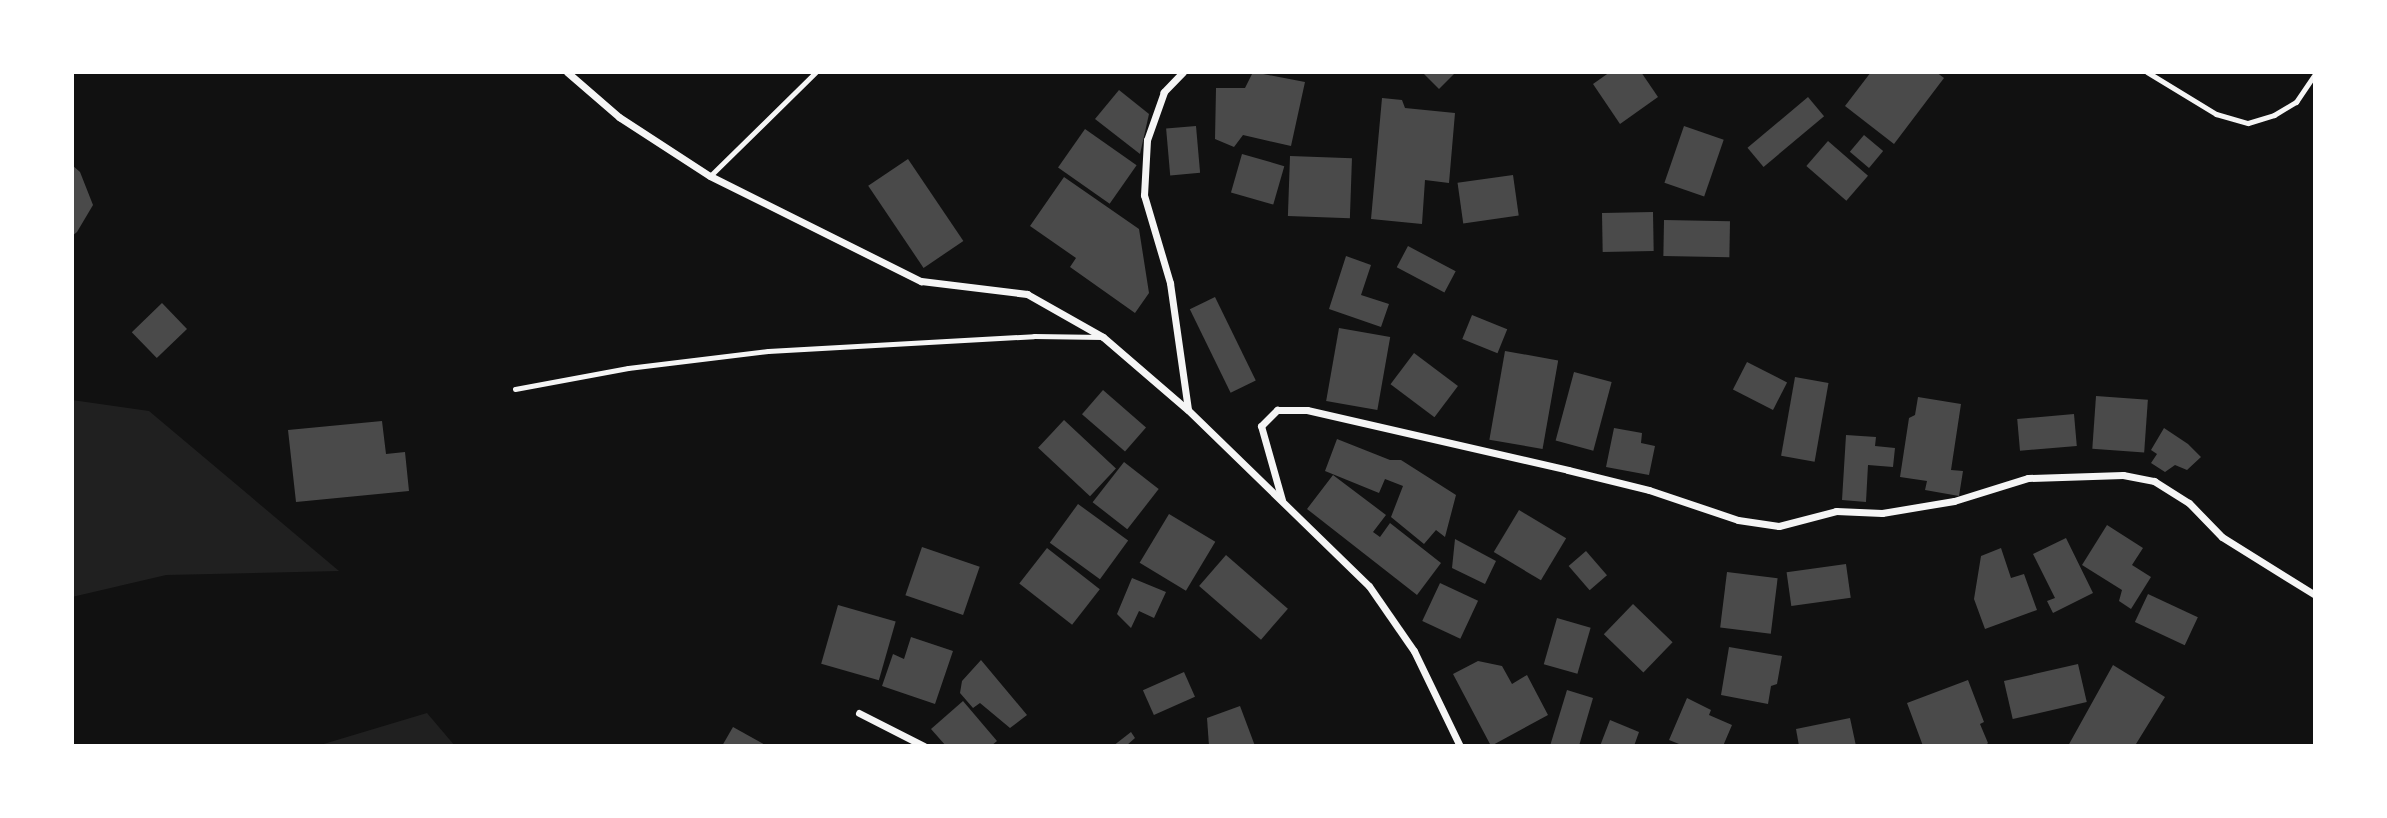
<!DOCTYPE html>
<style>
body{margin:0}
#map{position:relative;width:2387px;height:818px;overflow:hidden;background:#111;font-family:"DM Sans",sans-serif}
div>[style]{position:absolute}
.green>*{inset:0;background:#202020}
.building>*{inset:0;background:#4a4a4a;transform-origin:0 0}
.service>*{height:5px;margin:-2.5px;padding:0 2.5px;transform-origin:2.5px;border-radius:2.5px;background:#f5f5f5}
.minor>*{height:7px;margin:-3.5px;padding:0 3.5px;transform-origin:3.5px;border-radius:3.5px;background:#f5f5f5}
span{translate:-50% -50%;white-space:nowrap;text-align:center;line-height:1.15;-webkit-text-stroke:5px #fff;paint-order:stroke}
.frame{position:absolute;inset:0;border:74px solid #fff;pointer-events:none}
</style>
<div id="map">
<div class="green">
<div style="clip-path:polygon(72px 400px,149px 411px,339px 571px,166px 575px,72px 597px)"></div>
<div style="clip-path:polygon(427px 713px,455px 746px,317px 746px)"></div>
</div>
<div class="building">
<div style="clip-path:polygon(1253px 72px,1305px 82px,1291px 146px,1243px 135px,1234px 147px,1215px 139px,1216px 88px,1245px 88px)"></div>
<div style="clip-path:polygon(1422px 72px,1456px 72px,1439px 89px)"></div>
<div style="clip-path:polygon(1610px 72px,1641px 72px,1658px 97px,1620px 124px,1593px 84px)"></div>
<div style="clip-path:polygon(1871px 72px,1936px 72px,1944px 78px,1894px 144px,1845px 106px)"></div>
<div style="clip-path:polygon(1119px 90px,1149px 114px,1140px 154px,1095px 119px)"></div>
<div style="left:1808px;top:97px;width:25px;height:79px;rotate:50deg"></div>
<div style="clip-path:polygon(1382px 98px,1402px 100px,1405px 108px,1455px 113px,1449px 183px,1425px 180px,1422px 224px,1371px 219px)"></div>
<div style="left:1196px;top:126px;width:47px;height:30px;rotate:85deg"></div>
<div style="left:1684px;top:126px;width:42px;height:60px;rotate:19deg"></div>
<div style="left:1085px;top:129px;width:63px;height:47px;rotate:35deg"></div>
<div style="left:1864px;top:135px;width:25px;height:22px;rotate:40deg"></div>
<div style="left:1828px;top:141px;width:53px;height:33px;rotate:41deg"></div>
<div style="left:1242px;top:154px;width:44px;height:40px;rotate:16deg"></div>
<div style="left:1290px;top:156px;width:62px;height:60px;rotate:2deg"></div>
<div style="left:908px;top:159px;width:99px;height:48px;rotate:56deg"></div>
<div style="clip-path:polygon(72px 165px,80px 172px,93px 205px,77px 232px,72px 236px)"></div>
<div style="left:1513px;top:175px;width:41px;height:56px;rotate:82deg"></div>
<div style="clip-path:polygon(1064px 177px,1139px 229px,1149px 293px,1135px 313px,1070px 267px,1076px 258px,1030px 226px)"></div>
<div style="left:1653px;top:212px;width:39px;height:51px;rotate:89deg"></div>
<div style="left:1664px;top:220px;width:66px;height:36px;rotate:1deg"></div>
<div style="left:1408px;top:246px;width:54px;height:24px;rotate:28deg"></div>
<div style="clip-path:polygon(1346px 256px,1371px 265px,1361px 295px,1389px 304px,1381px 327px,1329px 309px)"></div>
<div style="left:1215px;top:297px;width:93px;height:28px;rotate:64deg"></div>
<div style="left:162px;top:303px;width:36px;height:42px;rotate:46deg"></div>
<div style="left:1472px;top:315px;width:38px;height:26px;rotate:22deg"></div>
<div style="left:1339px;top:328px;width:52px;height:74px;rotate:10deg"></div>
<div style="left:1505px;top:351px;width:54px;height:90px;rotate:10deg"></div>
<div style="left:1414px;top:353px;width:55px;height:39px;rotate:37deg"></div>
<div style="left:1747px;top:362px;width:45px;height:31px;rotate:27deg"></div>
<div style="left:1574px;top:372px;width:39px;height:71px;rotate:15deg"></div>
<div style="left:1795px;top:377px;width:34px;height:80px;rotate:10deg"></div>
<div style="left:1103px;top:390px;width:57px;height:32px;rotate:41deg"></div>
<div style="left:2096px;top:396px;width:52px;height:53px;rotate:4deg"></div>
<div style="clip-path:polygon(1918px 397px,1961px 404px,1951px 470px,1963px 471px,1959px 496px,1925px 490px,1927px 481px,1900px 477px,1909px 418px,1915px 415px)"></div>
<div style="left:2074px;top:414px;width:32px;height:57px;rotate:85deg"></div>
<div style="left:1064px;top:420px;width:71px;height:38px;rotate:43deg"></div>
<div style="clip-path:polygon(382px 421px,386px 454px,405px 452px,409px 491px,296px 502px,288px 430px)"></div>
<div style="clip-path:polygon(1614px 428px,1642px 433px,1641px 443px,1655px 446px,1649px 475px,1606px 467px)"></div>
<div style="clip-path:polygon(2164px 428px,2188px 444px,2201px 457px,2187px 470px,2175px 465px,2165px 472px,2151px 463px,2157px 454px,2151px 450px)"></div>
<div style="clip-path:polygon(1846px 435px,1876px 437px,1875px 446px,1895px 448px,1893px 467px,1868px 465px,1866px 502px,1842px 500px)"></div>
<div style="clip-path:polygon(1337px 439px,1390px 460px,1401px 460px,1456px 495px,1445px 537px,1436px 530px,1424px 544px,1391px 517px,1403px 486px,1385px 479px,1379px 493px,1325px 471px)"></div>
<div style="left:1124px;top:462px;width:44px;height:51px;rotate:38deg"></div>
<div style="clip-path:polygon(1333px 475px,1386px 515px,1373px 532px,1380px 537px,1390px 523px,1441px 563px,1417px 595px,1307px 509px)"></div>
<div style="left:1078px;top:504px;width:62px;height:48px;rotate:36deg"></div>
<div style="left:1519px;top:510px;width:55px;height:49px;rotate:31deg"></div>
<div style="left:1169px;top:514px;width:54px;height:57px;rotate:31deg"></div>
<div style="clip-path:polygon(2107px 525px,2143px 548px,2132px 565px,2151px 577px,2131px 609px,2119px 601px,2122px 590px,2082px 565px)"></div>
<div style="clip-path:polygon(2066px 538px,2093px 593px,2053px 613px,2047px 601px,2055px 598px,2033px 554px)"></div>
<div style="clip-path:polygon(1455px 539px,1496px 561px,1485px 584px,1452px 568px)"></div>
<div style="left:922px;top:547px;width:61px;height:51px;rotate:19deg"></div>
<div style="left:1047px;top:548px;width:67px;height:45px;rotate:38deg"></div>
<div style="clip-path:polygon(2001px 548px,2011px 578px,2024px 574px,2037px 610px,1985px 629px,1974px 599px,1981px 556px)"></div>
<div style="left:1586px;top:551px;width:32px;height:23px;rotate:49deg"></div>
<div style="left:1226px;top:555px;width:82px;height:41px;rotate:41deg"></div>
<div style="left:1846px;top:564px;width:34px;height:60px;rotate:82deg"></div>
<div style="left:1727px;top:572px;width:51px;height:56px;rotate:7deg"></div>
<div style="clip-path:polygon(1132px 578px,1166px 592px,1154px 618px,1139px 611px,1131px 628px,1117px 614px)"></div>
<div style="left:1440px;top:583px;width:42px;height:42px;rotate:25deg"></div>
<div style="left:2148px;top:594px;width:55px;height:31px;rotate:25deg"></div>
<div style="left:1633px;top:604px;width:55px;height:42px;rotate:44deg"></div>
<div style="left:838px;top:605px;width:60px;height:61px;rotate:16deg"></div>
<div style="left:1557px;top:618px;width:35px;height:48px;rotate:16deg"></div>
<div style="clip-path:polygon(911px 637px,953px 651px,935px 704px,882px 686px,893px 654px,904px 659px)"></div>
<div style="clip-path:polygon(1729px 647px,1782px 656px,1777px 684px,1771px 686px,1768px 704px,1721px 695px)"></div>
<div style="clip-path:polygon(981px 660px,1027px 715px,1010px 728px,980px 703px,973px 708px,960px 693px,962px 681px)"></div>
<div style="clip-path:polygon(1478px 661px,1502px 666px,1512px 684px,1527px 675px,1548px 715px,1491px 746px,1453px 674px)"></div>
<div style="left:2078px;top:664px;width:39px;height:76px;rotate:77deg"></div>
<div style="clip-path:polygon(2113px 665px,2165px 697px,2136px 744px,2138px 746px,2068px 746px)"></div>
<div style="left:1184px;top:672px;width:27px;height:45px;rotate:66deg"></div>
<div style="clip-path:polygon(1968px 680px,1984px 722px,1980px 724px,1988px 743px,1985px 746px,1923px 746px,1907px 703px)"></div>
<div style="clip-path:polygon(1567px 690px,1593px 698px,1579px 746px,1550px 746px)"></div>
<div style="clip-path:polygon(1687px 698px,1711px 710px,1709px 715px,1732px 725px,1723px 746px,1684px 746px,1669px 740px)"></div>
<div style="clip-path:polygon(963px 701px,997px 741px,991px 746px,946px 746px,931px 729px)"></div>
<div style="clip-path:polygon(1240px 706px,1255px 746px,1209px 746px,1207px 718px)"></div>
<div style="clip-path:polygon(1850px 718px,1856px 746px,1799px 746px,1796px 729px)"></div>
<div style="clip-path:polygon(1610px 720px,1639px 732px,1634px 746px,1600px 746px)"></div>
<div style="clip-path:polygon(733px 727px,767px 746px,722px 746px)"></div>
<div style="clip-path:polygon(1131px 732px,1135px 738px,1126px 746px,1113px 746px)"></div>
</div>
<div class="service">
<div style="left:2147px;top:72px;width:81px;rotate:31.3deg"></div>
<div style="left:2216px;top:114px;width:33px;rotate:16deg"></div>
<div style="left:2248px;top:123px;width:27px;rotate:-17deg"></div>
<div style="left:2274px;top:115px;width:26px;rotate:-31deg"></div>
<div style="left:2296px;top:102px;width:34px;rotate:-56deg"></div>
<div style="left:710px;top:176px;width:148px;rotate:-44.5deg"></div>
<div style="left:515px;top:389px;width:115px;rotate:-10.5deg"></div>
<div style="left:628px;top:368px;width:141px;rotate:-6.9deg"></div>
<div style="left:768px;top:351px;width:266px;rotate:-3.2deg"></div>
<div style="left:1034px;top:336px;width:69px;rotate:0.8deg"></div>
</div>
<div class="minor">
<div style="left:567px;top:72px;width:69px;rotate:40.9deg"></div>
<div style="left:619px;top:117px;width:108px;rotate:33deg"></div>
<div style="left:710px;top:176px;width:236px;rotate:26.5deg"></div>
<div style="left:921px;top:281px;width:107px;rotate:7deg"></div>
<div style="left:1027px;top:294px;width:87px;rotate:29.5deg"></div>
<div style="left:1103px;top:337px;width:112px;rotate:40.7deg"></div>
<div style="left:1188px;top:410px;width:252px;rotate:44.2deg"></div>
<div style="left:1369px;top:586px;width:79px;rotate:55.3deg"></div>
<div style="left:1414px;top:651px;width:106px;rotate:64.2deg"></div>
<div style="left:1183px;top:72px;width:28px;rotate:134deg"></div>
<div style="left:1164px;top:92px;width:51px;rotate:109.5deg"></div>
<div style="left:1147px;top:140px;width:55px;rotate:93.1deg"></div>
<div style="left:1144px;top:195px;width:92px;rotate:73.5deg"></div>
<div style="left:1170px;top:283px;width:127px;rotate:81.9deg"></div>
<div style="left:1282px;top:500px;width:77px;rotate:-105.8deg"></div>
<div style="left:1261px;top:426px;width:23px;rotate:-45deg"></div>
<div style="left:1277px;top:410px;width:30px"></div>
<div style="left:1307px;top:410px;width:268px;rotate:12.9deg"></div>
<div style="left:1568px;top:470px;width:83px;rotate:13.9deg"></div>
<div style="left:1649px;top:490px;width:94px;rotate:18.6deg"></div>
<div style="left:1738px;top:520px;width:41px;rotate:8.3deg"></div>
<div style="left:1779px;top:526px;width:59px;rotate:-14.7deg"></div>
<div style="left:1836px;top:511px;width:46px;rotate:2.5deg"></div>
<div style="left:1882px;top:513px;width:73px;rotate:-9.5deg"></div>
<div style="left:1954px;top:501px;width:77px;rotate:-17.3deg"></div>
<div style="left:2028px;top:478px;width:95px;rotate:-1.8deg"></div>
<div style="left:2123px;top:475px;width:32px;rotate:11deg"></div>
<div style="left:2154px;top:481px;width:41px;rotate:32.2deg"></div>
<div style="left:2189px;top:503px;width:47px;rotate:45.9deg"></div>
<div style="left:2222px;top:537px;width:110px;rotate:31.9deg"></div>
<div style="left:859px;top:713px;width:73px;rotate:26.9deg"></div>
</div>
<div class="frame"></div>
</div>
